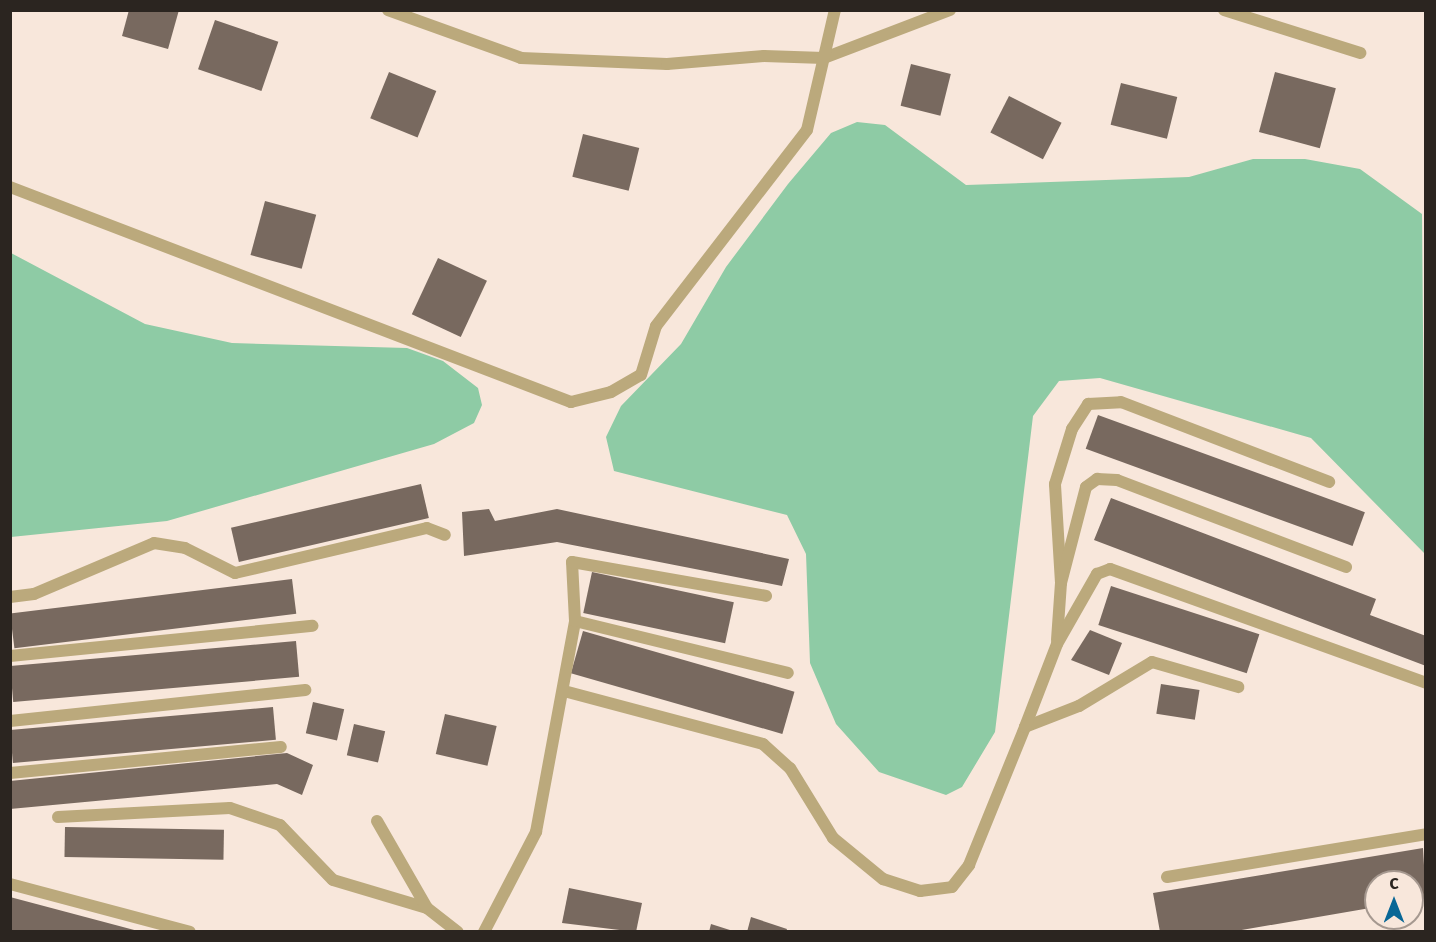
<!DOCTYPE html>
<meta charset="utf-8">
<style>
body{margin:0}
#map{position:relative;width:1436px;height:942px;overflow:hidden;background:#f8e7db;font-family:"Fira Sans",sans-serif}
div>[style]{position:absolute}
.forest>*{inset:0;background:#8ecba5}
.building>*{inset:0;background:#78695f;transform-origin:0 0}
.lane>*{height:12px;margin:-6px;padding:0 6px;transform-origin:6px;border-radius:6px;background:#bba97c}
span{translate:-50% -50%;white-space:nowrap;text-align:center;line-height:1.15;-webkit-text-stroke:6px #f8e7db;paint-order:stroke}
.frame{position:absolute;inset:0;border:12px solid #2b2520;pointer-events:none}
.north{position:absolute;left:1364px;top:870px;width:60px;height:60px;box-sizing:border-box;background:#f8e7db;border:2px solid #a69990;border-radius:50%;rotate:0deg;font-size:16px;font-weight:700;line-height:24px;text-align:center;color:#2b2520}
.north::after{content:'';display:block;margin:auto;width:21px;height:27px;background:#096796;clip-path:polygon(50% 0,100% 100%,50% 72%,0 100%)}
</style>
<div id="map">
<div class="forest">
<div style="clip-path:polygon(857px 122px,885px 125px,966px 185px,1189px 177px,1253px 159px,1305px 159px,1360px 169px,1422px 214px,1425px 554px,1311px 438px,1100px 378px,1059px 381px,1033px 416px,995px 732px,962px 787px,946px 795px,879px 772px,836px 724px,810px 663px,806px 554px,787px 515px,614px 471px,606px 437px,621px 406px,681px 344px,726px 267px,788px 184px,831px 133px)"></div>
<div style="clip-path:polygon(11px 253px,145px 324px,232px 343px,407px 348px,443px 361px,478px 388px,482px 405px,474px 423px,434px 444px,167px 521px,11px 537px)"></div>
</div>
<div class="building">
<div style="clip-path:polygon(129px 10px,179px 10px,168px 49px,122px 36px)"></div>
<div style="left:215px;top:20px;width:67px;height:52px;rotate:19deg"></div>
<div style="left:911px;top:64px;width:41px;height:43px;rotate:14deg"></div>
<div style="left:389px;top:72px;width:51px;height:50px;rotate:22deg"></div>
<div style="left:1275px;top:72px;width:63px;height:62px;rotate:15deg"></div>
<div style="left:1121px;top:83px;width:58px;height:43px;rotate:14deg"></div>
<div style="left:1009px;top:96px;width:59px;height:41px;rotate:27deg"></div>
<div style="left:583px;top:134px;width:58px;height:44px;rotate:14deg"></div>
<div style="left:265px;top:201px;width:53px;height:56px;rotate:15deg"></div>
<div style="left:438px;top:258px;width:54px;height:62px;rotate:25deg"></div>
<div style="left:1098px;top:415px;width:284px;height:36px;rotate:20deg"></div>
<div style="left:421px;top:484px;width:35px;height:195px;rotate:77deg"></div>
<div style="clip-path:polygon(1111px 498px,1376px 599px,1370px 615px,1426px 636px,1426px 666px,1094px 540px)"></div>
<div style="clip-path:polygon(489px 509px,495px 521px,557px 509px,789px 559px,782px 586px,557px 542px,464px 556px,462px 512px)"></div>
<div style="left:592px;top:572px;width:145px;height:42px;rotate:12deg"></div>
<div style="left:292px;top:579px;width:35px;height:284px;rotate:83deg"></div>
<div style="left:1111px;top:586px;width:156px;height:41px;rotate:18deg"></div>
<div style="clip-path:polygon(1090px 630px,1122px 643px,1109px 675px,1071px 660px)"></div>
<div style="left:583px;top:631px;width:220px;height:44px;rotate:16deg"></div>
<div style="left:296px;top:641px;width:36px;height:287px;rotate:85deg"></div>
<div style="left:1161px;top:684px;width:39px;height:30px;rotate:9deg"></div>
<div style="left:313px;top:702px;width:32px;height:32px;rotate:13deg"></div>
<div style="left:273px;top:707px;width:33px;height:264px;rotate:85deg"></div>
<div style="left:445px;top:714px;width:53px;height:41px;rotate:13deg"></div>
<div style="left:354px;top:724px;width:32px;height:32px;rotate:13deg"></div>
<div style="clip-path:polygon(287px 753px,313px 765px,302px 795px,277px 784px,10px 809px,10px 781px)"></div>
<div style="left:65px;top:827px;width:159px;height:30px;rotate:1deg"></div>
<div style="clip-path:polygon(1423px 848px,1426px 899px,1412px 901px,1412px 882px,1376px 882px,1376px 907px,1230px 932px,1160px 932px,1153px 893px)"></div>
<div style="clip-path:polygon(569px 888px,642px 903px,636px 932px,562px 923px)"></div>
<div style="clip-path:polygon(10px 897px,138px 931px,138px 932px,10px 932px)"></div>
<div style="clip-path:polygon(751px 917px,787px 929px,786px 932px,747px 932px)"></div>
<div style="clip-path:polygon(711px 924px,733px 931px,733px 932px,709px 932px)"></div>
</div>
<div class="lane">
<div style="left:388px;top:10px;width:141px;rotate:19.8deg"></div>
<div style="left:521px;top:58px;width:146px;rotate:2.4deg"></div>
<div style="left:667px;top:64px;width:97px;rotate:-4.7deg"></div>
<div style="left:764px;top:56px;width:60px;rotate:1.9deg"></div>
<div style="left:824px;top:58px;width:135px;rotate:-20.9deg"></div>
<div style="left:1224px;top:10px;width:143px;rotate:17.5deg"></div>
<div style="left:10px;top:187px;width:601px;rotate:20.97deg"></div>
<div style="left:571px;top:402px;width:41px;rotate:-14deg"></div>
<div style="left:611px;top:392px;width:34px;rotate:-30deg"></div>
<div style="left:641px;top:375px;width:51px;rotate:-73deg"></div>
<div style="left:656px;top:326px;width:247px;rotate:-52.4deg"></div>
<div style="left:807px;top:130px;width:123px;rotate:-76.9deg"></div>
<div style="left:1061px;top:583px;width:99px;rotate:-93.5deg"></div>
<div style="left:1055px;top:484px;width:58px;rotate:-72.8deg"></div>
<div style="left:1072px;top:429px;width:30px;rotate:-57deg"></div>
<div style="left:1088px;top:404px;width:33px;rotate:-3deg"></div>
<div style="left:1121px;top:402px;width:223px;rotate:21deg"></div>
<div style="left:10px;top:597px;width:24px;rotate:-7deg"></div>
<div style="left:34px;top:594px;width:130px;rotate:-23deg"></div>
<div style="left:154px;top:543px;width:31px;rotate:9deg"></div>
<div style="left:185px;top:548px;width:56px;rotate:26.6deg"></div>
<div style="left:235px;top:573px;width:197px;rotate:-13.2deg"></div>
<div style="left:427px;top:528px;width:19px;rotate:21deg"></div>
<div style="left:575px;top:621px;width:219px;rotate:13.7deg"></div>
<div style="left:1057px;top:640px;width:57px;rotate:-86deg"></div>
<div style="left:1061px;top:583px;width:99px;rotate:-75.4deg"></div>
<div style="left:1086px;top:487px;width:14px;rotate:-36deg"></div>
<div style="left:1097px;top:479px;width:20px;rotate:3deg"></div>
<div style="left:1117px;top:480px;width:245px;rotate:20.8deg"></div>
<div style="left:10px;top:656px;width:304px;rotate:-5.7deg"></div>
<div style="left:564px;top:691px;width:206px;rotate:14.9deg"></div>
<div style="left:763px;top:744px;width:36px;rotate:42deg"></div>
<div style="left:790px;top:768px;width:82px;rotate:58.4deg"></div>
<div style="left:833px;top:838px;width:65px;rotate:39.4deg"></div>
<div style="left:883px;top:879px;width:39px;rotate:18deg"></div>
<div style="left:920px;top:891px;width:32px;rotate:-7deg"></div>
<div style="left:952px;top:887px;width:28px;rotate:-52deg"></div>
<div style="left:969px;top:865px;width:149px;rotate:-67.9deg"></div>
<div style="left:1025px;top:727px;width:58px;rotate:-21.3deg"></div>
<div style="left:1079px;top:706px;width:85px;rotate:-31.1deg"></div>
<div style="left:1152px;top:662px;width:90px;rotate:16.2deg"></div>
<div style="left:10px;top:721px;width:297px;rotate:-6deg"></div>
<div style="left:1025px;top:727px;width:89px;rotate:-68.9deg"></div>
<div style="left:1057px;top:644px;width:81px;rotate:-60.3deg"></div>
<div style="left:1097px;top:574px;width:14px;rotate:-21deg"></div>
<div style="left:1110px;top:569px;width:336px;rotate:19.8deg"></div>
<div style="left:10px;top:773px;width:272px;rotate:-5.5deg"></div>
<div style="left:58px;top:817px;width:172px;rotate:-3deg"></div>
<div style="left:230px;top:808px;width:53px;rotate:18.8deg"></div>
<div style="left:280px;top:825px;width:76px;rotate:46.1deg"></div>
<div style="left:333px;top:880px;width:98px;rotate:16.6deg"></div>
<div style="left:427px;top:908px;width:39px;rotate:38deg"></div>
<div style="left:377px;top:821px;width:100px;rotate:60.1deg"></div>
<div style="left:1167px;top:877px;width:263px;rotate:-9.4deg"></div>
<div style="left:10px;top:884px;width:186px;rotate:14.9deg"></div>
<div style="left:484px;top:932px;width:113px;rotate:-62.5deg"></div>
<div style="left:536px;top:832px;width:215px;rotate:-79.5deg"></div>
<div style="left:575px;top:621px;width:59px;rotate:-92.9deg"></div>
<div style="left:572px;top:562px;width:197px;rotate:9.9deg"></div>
</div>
<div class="frame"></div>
<div class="north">С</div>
</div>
